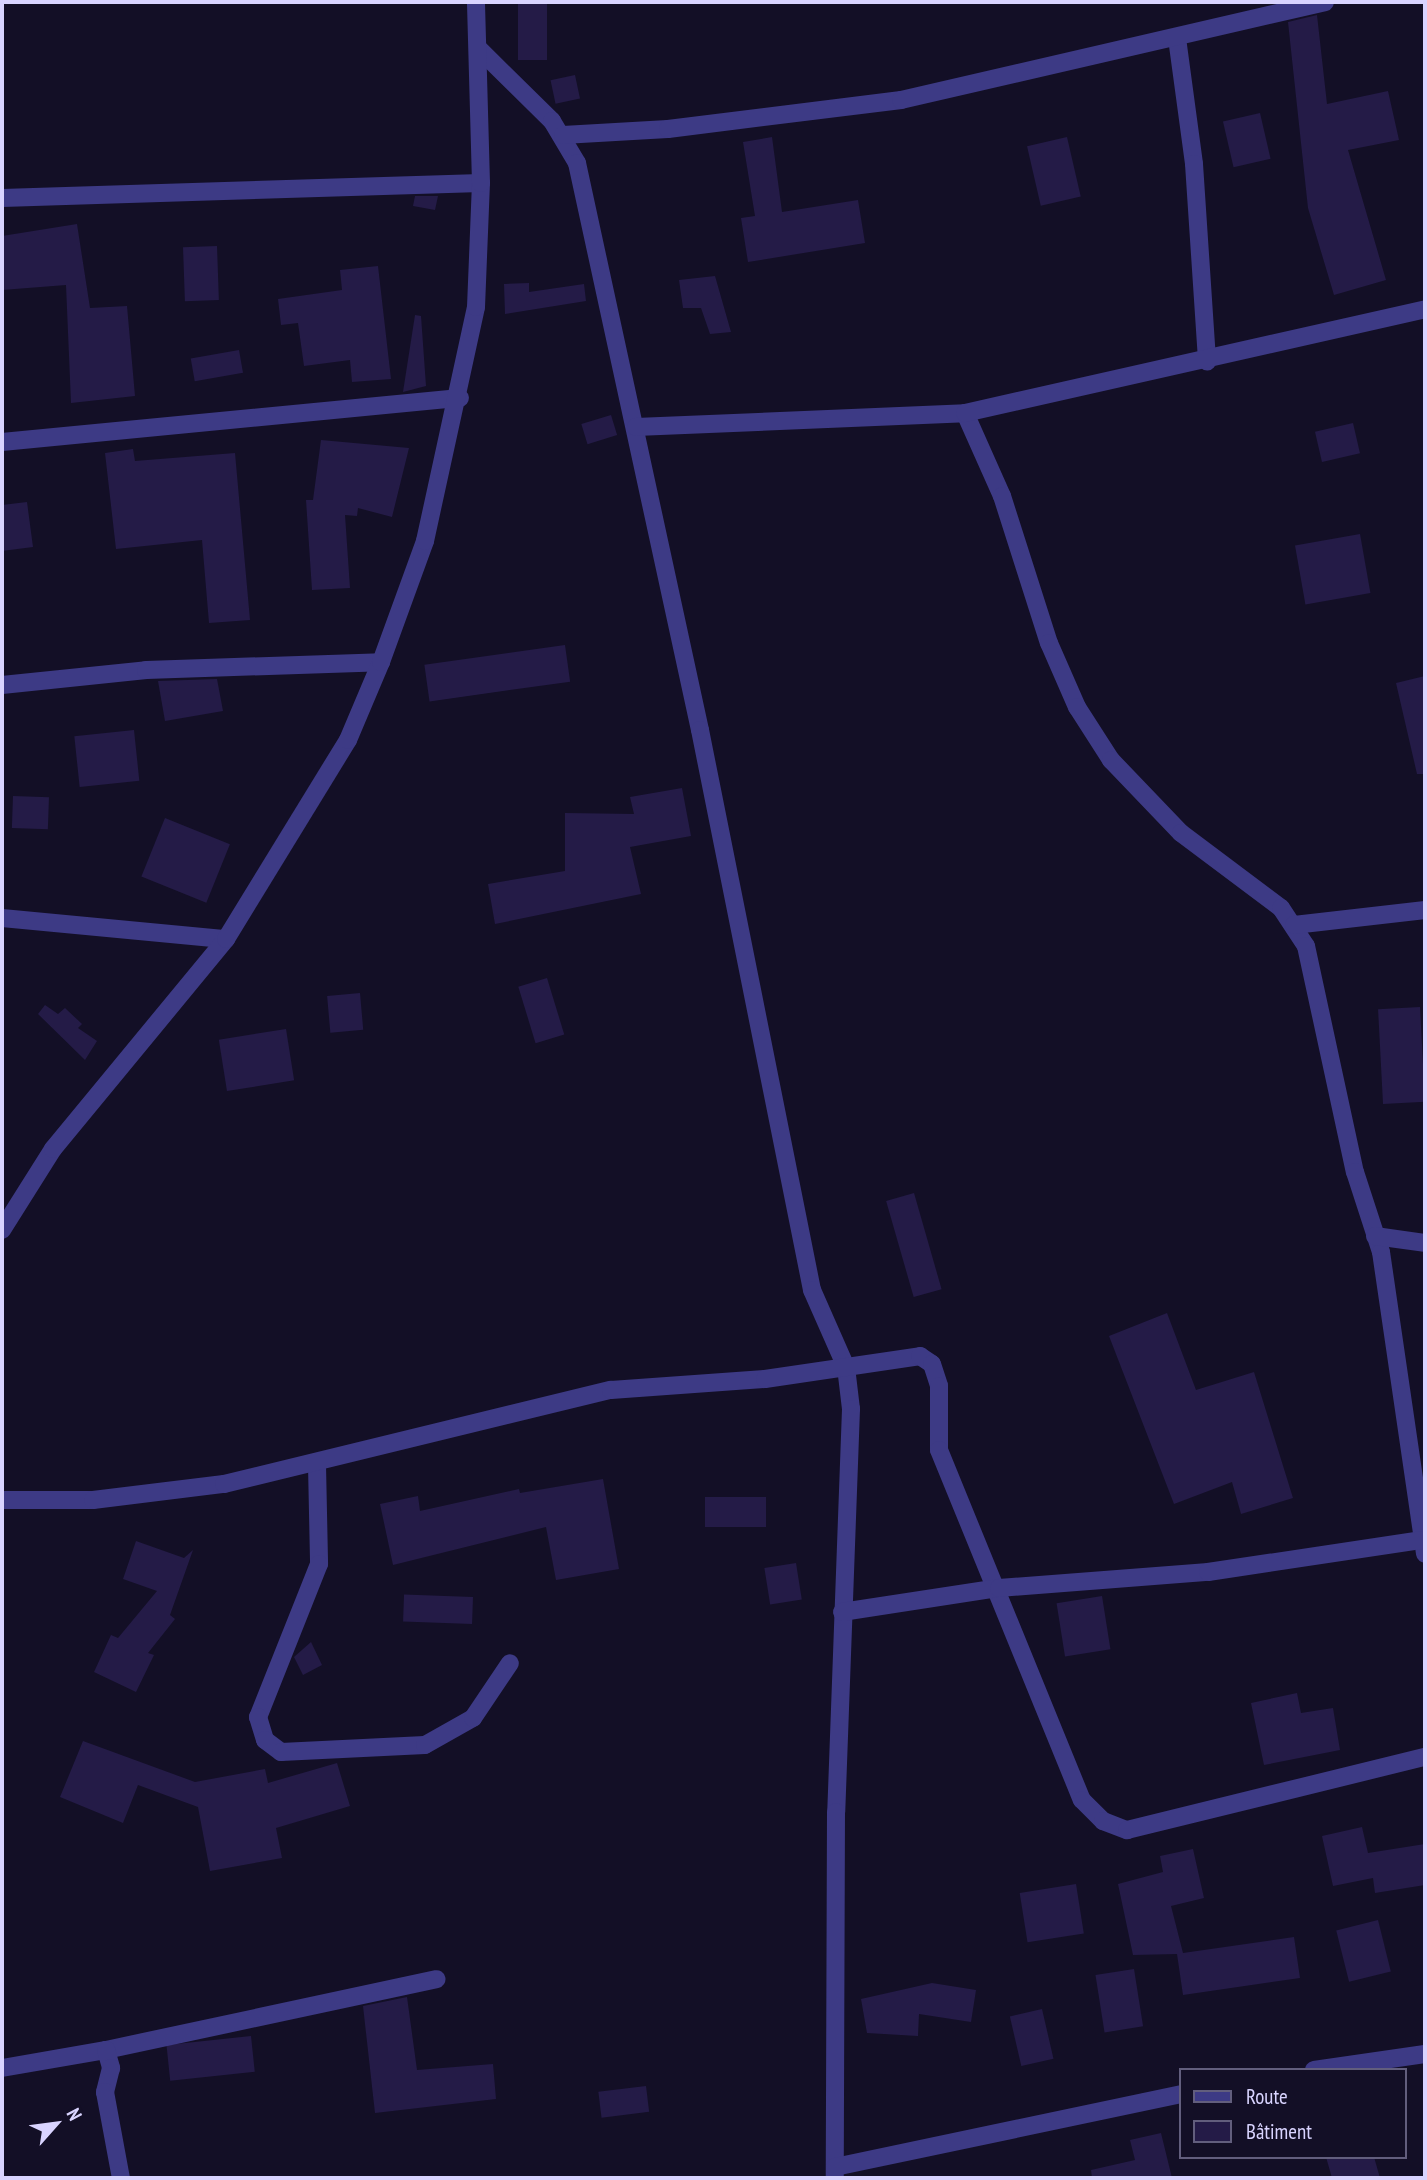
<!DOCTYPE html>
<meta charset="utf-8">
<style>
body{margin:0}
#map{position:relative;width:1427px;height:2180px;overflow:hidden;background:#130f26;font-family:"PT Sans Narrow",sans-serif}
div>[style]{position:absolute}
.building>*{inset:0;background:#241b47;transform-origin:0 0}
.minor>*{height:18px;margin:-9px;padding:0 9px;transform-origin:9px;border-radius:9px;background:#3d3a85}
span{translate:-50% -50%;white-space:nowrap;text-align:center;line-height:1.15;-webkit-text-stroke:7px #130f26;paint-order:stroke}
.frame{position:absolute;inset:0;border:4px solid #d9d4ff;pointer-events:none}
.legend{position:absolute;left:1179px;top:2068px;width:228px;height:91px;box-sizing:border-box;background:#130f26;border:2px solid #625e7d;margin:0;padding:9px 12px;list-style:none;font-size:21px;color:#d9d4ff}
.legend li{display:flex;align-items:center;gap:14px;height:35px}
.legend b{width:35px;border:2px solid #625e7d}
.north{position:absolute;left:21px;top:2089px;width:70px;height:70px;-webkit-text-stroke:5px #130f26;paint-order:stroke;rotate:62deg;font-size:19px;font-weight:700;line-height:28px;text-align:center;color:#d9d4ff}
.north::after{content:'';display:block;margin:auto;width:24px;height:32px;background:#d9d4ff;clip-path:polygon(50% 0,100% 100%,50% 72%,0 100%)}
</style>
<div id="map">
<div class="building">
<div style="left:518px;top:2px;width:29px;height:58px"></div>
<div style="clip-path:polygon(1317px 15px,1327px 104px,1388px 91px,1399px 140px,1348px 150px,1386px 280px,1334px 295px,1308px 208px,1288px 22px)"></div>
<div style="left:575px;top:75px;width:24px;height:25px;rotate:78deg"></div>
<div style="left:1260px;top:113px;width:47px;height:38px;rotate:77deg"></div>
<div style="clip-path:polygon(772px 137px,782px 212px,858px 200px,865px 243px,748px 262px,741px 218px,755px 216px,743px 142px)"></div>
<div style="left:1067px;top:137px;width:61px;height:41px;rotate:77deg"></div>
<div style="clip-path:polygon(415px 196px,438px 196px,435px 210px,413px 206px)"></div>
<div style="clip-path:polygon(77px 224px,90px 308px,127px 306px,135px 396px,71px 403px,66px 285px,2px 290px,2px 236px)"></div>
<div style="left:217px;top:246px;width:54px;height:34px;rotate:88deg"></div>
<div style="clip-path:polygon(378px 266px,391px 379px,352px 382px,350px 360px,304px 366px,298px 323px,281px 325px,278px 299px,342px 290px,340px 270px)"></div>
<div style="clip-path:polygon(715px 276px,731px 332px,710px 334px,701px 308px,683px 308px,679px 280px)"></div>
<div style="clip-path:polygon(529px 283px,529px 292px,584px 284px,586px 301px,505px 314px,504px 284px)"></div>
<div style="clip-path:polygon(415px 315px,421px 316px,426px 386px,403px 392px)"></div>
<div style="left:239px;top:350px;width:23px;height:49px;rotate:80deg"></div>
<div style="left:611px;top:415px;width:21px;height:31px;rotate:73deg"></div>
<div style="left:1353px;top:423px;width:31px;height:39px;rotate:77deg"></div>
<div style="clip-path:polygon(321px 440px,409px 448px,392px 517px,358px 508px,357px 516px,345px 515px,350px 588px,312px 590px,306px 500px,313px 500px)"></div>
<div style="clip-path:polygon(133px 449px,135px 461px,235px 453px,250px 620px,209px 623px,202px 540px,116px 549px,105px 453px)"></div>
<div style="clip-path:polygon(27px 502px,33px 547px,2px 551px,2px 505px)"></div>
<div style="left:1360px;top:534px;width:60px;height:66px;rotate:80deg"></div>
<div style="left:565px;top:645px;width:37px;height:142px;rotate:82deg"></div>
<div style="clip-path:polygon(1425px 676px,1425px 774px,1417px 774px,1396px 683px)"></div>
<div style="clip-path:polygon(217px 679px,223px 711px,165px 721px,158px 681px)"></div>
<div style="left:134px;top:730px;width:51px;height:60px;rotate:84deg"></div>
<div style="clip-path:polygon(682px 788px,691px 836px,630px 847px,641px 894px,495px 924px,488px 884px,565px 871px,565px 813px,634px 814px,630px 797px)"></div>
<div style="left:13px;top:796px;width:36px;height:32px;rotate:2deg"></div>
<div style="left:165px;top:818px;width:70px;height:63px;rotate:22deg"></div>
<div style="left:547px;top:978px;width:59px;height:30px;rotate:73deg"></div>
<div style="left:360px;top:993px;width:37px;height:33px;rotate:85deg"></div>
<div style="clip-path:polygon(45px 1005px,58px 1014px,65px 1008px,82px 1024px,78px 1028px,97px 1041px,85px 1060px,38px 1014px)"></div>
<div style="left:1420px;top:1007px;width:95px;height:42px;rotate:87deg"></div>
<div style="left:286px;top:1029px;width:52px;height:68px;rotate:81deg"></div>
<div style="left:914px;top:1193px;width:100px;height:29px;rotate:74deg"></div>
<div style="clip-path:polygon(1167px 1313px,1196px 1390px,1254px 1372px,1293px 1498px,1241px 1514px,1232px 1482px,1174px 1504px,1109px 1336px)"></div>
<div style="clip-path:polygon(603px 1479px,619px 1569px,556px 1580px,546px 1527px,393px 1565px,380px 1504px,418px 1496px,420px 1511px,519px 1489px,520px 1493px)"></div>
<div style="left:705px;top:1497px;width:61px;height:30px"></div>
<div style="clip-path:polygon(136px 1541px,184px 1558px,193px 1550px,170px 1615px,175px 1619px,148px 1653px,154px 1655px,136px 1692px,94px 1672px,111px 1635px,118px 1638px,157px 1591px,123px 1579px)"></div>
<div style="left:796px;top:1563px;width:37px;height:32px;rotate:81deg"></div>
<div style="left:1102px;top:1596px;width:54px;height:46px;rotate:81deg"></div>
<div style="left:473px;top:1597px;width:27px;height:69px;rotate:92deg"></div>
<div style="clip-path:polygon(311px 1642px,322px 1665px,303px 1675px,294px 1657px)"></div>
<div style="clip-path:polygon(1297px 1693px,1301px 1713px,1333px 1708px,1340px 1750px,1264px 1765px,1251px 1703px)"></div>
<div style="clip-path:polygon(83px 1741px,195px 1782px,265px 1769px,268px 1783px,337px 1763px,350px 1806px,276px 1828px,282px 1858px,210px 1871px,198px 1807px,138px 1785px,123px 1823px,60px 1797px)"></div>
<div style="clip-path:polygon(1362px 1827px,1368px 1853px,1425px 1844px,1425px 1885px,1375px 1893px,1373px 1878px,1333px 1886px,1322px 1836px)"></div>
<div style="clip-path:polygon(1193px 1849px,1204px 1898px,1171px 1906px,1183px 1953px,1294px 1937px,1300px 1978px,1183px 1995px,1177px 1954px,1133px 1955px,1118px 1884px,1163px 1872px,1160px 1856px)"></div>
<div style="left:1076px;top:1884px;width:50px;height:57px;rotate:81deg"></div>
<div style="left:1378px;top:1920px;width:53px;height:43px;rotate:76deg"></div>
<div style="left:1134px;top:1969px;width:58px;height:39px;rotate:81deg"></div>
<div style="clip-path:polygon(932px 1983px,976px 1990px,971px 2022px,919px 2014px,918px 2036px,867px 2033px,861px 1999px)"></div>
<div style="clip-path:polygon(407px 1997px,417px 2070px,493px 2064px,496px 2099px,375px 2113px,363px 2006px)"></div>
<div style="left:1042px;top:2009px;width:51px;height:33px;rotate:77deg"></div>
<div style="left:251px;top:2036px;width:36px;height:85px;rotate:84deg"></div>
<div style="left:646px;top:2086px;width:26px;height:48px;rotate:83deg"></div>
<div style="clip-path:polygon(1161px 2133px,1172px 2178px,1092px 2178px,1091px 2170px,1135px 2160px,1130px 2140px)"></div>
<div style="clip-path:polygon(1326px 2157px,1374px 2157px,1380px 2178px,1332px 2178px)"></div>
</div>
<div class="minor">
<div style="left:1177px;top:38px;width:127px;rotate:82.3deg"></div>
<div style="left:1194px;top:164px;width:198px;rotate:86.2deg"></div>
<div style="left:478px;top:48px;width:104px;rotate:44.6deg"></div>
<div style="left:552px;top:121px;width:49px;rotate:59.2deg"></div>
<div style="left:577px;top:163px;width:580px;rotate:77.76deg"></div>
<div style="left:700px;top:730px;width:571px;rotate:78.69deg"></div>
<div style="left:812px;top:1290px;width:84px;rotate:66.2deg"></div>
<div style="left:846px;top:1367px;width:42px;rotate:83.2deg"></div>
<div style="left:851px;top:1409px;width:403px;rotate:92.1deg"></div>
<div style="left:836px;top:1812px;width:366px;rotate:90.2deg"></div>
<div style="left:563px;top:135px;width:105px;rotate:-3.3deg"></div>
<div style="left:668px;top:129px;width:235px;rotate:-7.1deg"></div>
<div style="left:901px;top:100px;width:435px;rotate:-13deg"></div>
<div style="left:2px;top:198px;width:479px;rotate:-1.8deg"></div>
<div style="left:965px;top:413px;width:91px;rotate:66deg"></div>
<div style="left:1002px;top:496px;width:154px;rotate:72.3deg"></div>
<div style="left:1049px;top:643px;width:70px;rotate:66.4deg"></div>
<div style="left:1077px;top:707px;width:63px;rotate:57.3deg"></div>
<div style="left:1111px;top:760px;width:101px;rotate:46.2deg"></div>
<div style="left:1181px;top:833px;width:125px;rotate:36.9deg"></div>
<div style="left:1281px;top:908px;width:45px;rotate:56.7deg"></div>
<div style="left:1306px;top:946px;width:231px;rotate:77.8deg"></div>
<div style="left:1355px;top:1172px;width:84px;rotate:72deg"></div>
<div style="left:1381px;top:1252px;width:305px;rotate:81.7deg"></div>
<div style="left:636px;top:427px;width:329px;rotate:-2.4deg"></div>
<div style="left:965px;top:413px;width:472px;rotate:-12.7deg"></div>
<div style="left:2px;top:442px;width:460px;rotate:-5.5deg"></div>
<div style="left:2px;top:685px;width:145px;rotate:-5.9deg"></div>
<div style="left:146px;top:670px;width:235px;rotate:-1.9deg"></div>
<div style="left:2px;top:918px;width:225px;rotate:5.4deg"></div>
<div style="left:1294px;top:925px;width:132px;rotate:-6.5deg"></div>
<div style="left:2px;top:1230px;width:96px;rotate:-57.8deg"></div>
<div style="left:53px;top:1149px;width:272px;rotate:-50.5deg"></div>
<div style="left:226px;top:939px;width:233px;rotate:-58.5deg"></div>
<div style="left:348px;top:740px;width:85px;rotate:-67.1deg"></div>
<div style="left:381px;top:662px;width:129px;rotate:-70deg"></div>
<div style="left:425px;top:541px;width:239px;rotate:-77.7deg"></div>
<div style="left:476px;top:307px;width:124px;rotate:-87.7deg"></div>
<div style="left:481px;top:183px;width:181px;rotate:-91.6deg"></div>
<div style="left:1375px;top:1236px;width:50px;rotate:8deg"></div>
<div style="left:317px;top:1465px;width:99px;rotate:88.8deg"></div>
<div style="left:319px;top:1564px;width:165px;rotate:111.7deg"></div>
<div style="left:258px;top:1717px;width:24px;rotate:73deg"></div>
<div style="left:265px;top:1740px;width:20px;rotate:37deg"></div>
<div style="left:281px;top:1752px;width:144px;rotate:-2.8deg"></div>
<div style="left:425px;top:1745px;width:55px;rotate:-29.4deg"></div>
<div style="left:473px;top:1718px;width:66px;rotate:-56.1deg"></div>
<div style="left:2px;top:1500px;width:91px"></div>
<div style="left:93px;top:1500px;width:132px;rotate:-7deg"></div>
<div style="left:224px;top:1484px;width:398px;rotate:-13.7deg"></div>
<div style="left:611px;top:1390px;width:154px;rotate:-4.1deg"></div>
<div style="left:765px;top:1379px;width:157px;rotate:-8.4deg"></div>
<div style="left:920px;top:1356px;width:14px;rotate:34deg"></div>
<div style="left:932px;top:1364px;width:23px;rotate:72deg"></div>
<div style="left:939px;top:1386px;width:64px;rotate:90deg"></div>
<div style="left:939px;top:1450px;width:378px;rotate:67.8deg"></div>
<div style="left:1082px;top:1800px;width:30px;rotate:45deg"></div>
<div style="left:1103px;top:1821px;width:26px;rotate:21deg"></div>
<div style="left:1127px;top:1830px;width:307px;rotate:-13.8deg"></div>
<div style="left:842px;top:1612px;width:159px;rotate:-8.7deg"></div>
<div style="left:999px;top:1588px;width:210px;rotate:-4.4deg"></div>
<div style="left:1208px;top:1572px;width:215px;rotate:-8.5deg"></div>
<div style="left:106px;top:2050px;width:338px;rotate:-12.1deg"></div>
<div style="left:2px;top:2068px;width:106px;rotate:-9.8deg"></div>
<div style="left:106px;top:2050px;width:19px;rotate:74deg"></div>
<div style="left:111px;top:2068px;width:25px;rotate:104deg"></div>
<div style="left:105px;top:2092px;width:87px;rotate:79.5deg"></div>
<div style="left:1314px;top:2070px;width:112px;rotate:-8.2deg"></div>
<div style="left:835px;top:2167px;width:353px;rotate:-11.9deg"></div>
</div>
<div class="frame"></div>
<ul class="legend">
<li><b style="height:9px;background:#3d3a85"></b>Route</li>
<li><b style="height:19px;background:#241b47"></b>Bâtiment</li>
</ul>
<div class="north">N</div>
</div>
